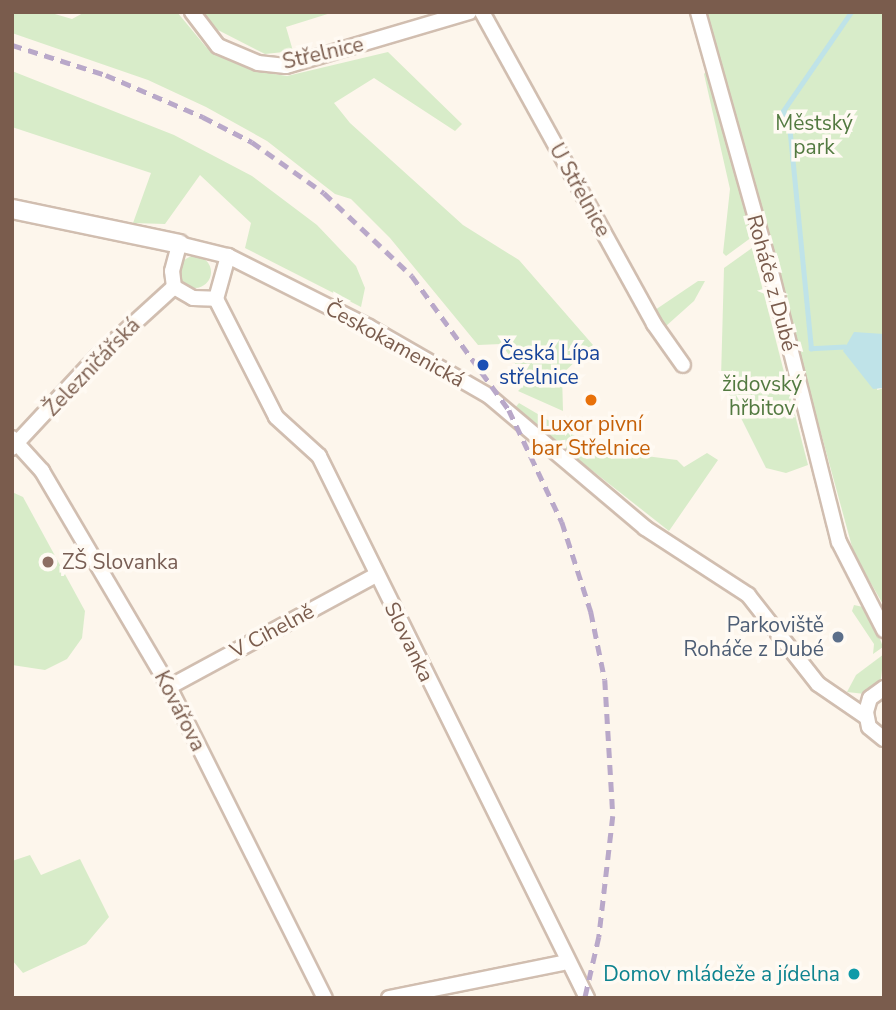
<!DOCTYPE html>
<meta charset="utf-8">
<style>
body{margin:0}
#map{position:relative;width:896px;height:1010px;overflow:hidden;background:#fdf6ec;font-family:"Nunito Sans",sans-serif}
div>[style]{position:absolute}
.green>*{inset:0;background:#d8ecc9}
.round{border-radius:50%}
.water>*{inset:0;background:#bfe3e8}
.stream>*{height:4.5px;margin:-2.25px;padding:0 2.25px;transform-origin:2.25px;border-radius:2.25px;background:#bfe3e8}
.roads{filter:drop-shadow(2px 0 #d1beb0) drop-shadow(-2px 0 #d1beb0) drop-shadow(0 2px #d1beb0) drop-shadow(0 -2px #d1beb0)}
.minor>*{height:14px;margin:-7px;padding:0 7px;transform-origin:7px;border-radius:7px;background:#fff}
.tertiary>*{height:18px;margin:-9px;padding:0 9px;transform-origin:9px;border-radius:9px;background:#fff}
.rail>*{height:4.5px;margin-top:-2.25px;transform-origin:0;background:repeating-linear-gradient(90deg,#b9a8c9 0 10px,transparent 0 17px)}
.dots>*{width:19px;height:19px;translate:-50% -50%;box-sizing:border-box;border:4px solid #fffaf3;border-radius:50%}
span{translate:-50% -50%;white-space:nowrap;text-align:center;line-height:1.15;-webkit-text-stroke:7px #fffaf3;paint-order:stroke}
.street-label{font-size:21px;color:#7a5c4d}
.park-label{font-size:21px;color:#537a41}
.transit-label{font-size:21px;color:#164399}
.left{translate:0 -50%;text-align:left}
.food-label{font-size:21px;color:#c56008}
.education-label{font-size:21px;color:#785e54}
.service-label{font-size:21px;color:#4e5e75}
.right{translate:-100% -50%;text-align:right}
.culture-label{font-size:21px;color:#0d838f}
.frame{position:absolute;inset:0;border:14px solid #7a5c4d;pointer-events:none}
</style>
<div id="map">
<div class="green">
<div style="clip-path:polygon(12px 12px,48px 12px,72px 19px,85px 12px,177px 12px,206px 47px,256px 71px,287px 76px,388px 52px,462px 124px,455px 131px,374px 78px,334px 103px,350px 123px,463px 225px,519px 260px,593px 345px,562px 374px,563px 411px,518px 391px,528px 381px,501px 344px,478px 345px,390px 238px,351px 199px,335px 194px,267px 141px,206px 107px,148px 80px,12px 33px)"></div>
<div style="clip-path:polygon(203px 12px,334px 12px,286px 27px,293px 51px,265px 54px,216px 29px)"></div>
<div style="clip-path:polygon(706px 12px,884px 12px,884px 334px,877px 390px,884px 388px,884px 606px,854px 554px)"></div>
<div style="clip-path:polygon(709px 68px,752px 237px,726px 256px,723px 253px,730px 189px,704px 74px)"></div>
<div style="clip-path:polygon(12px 71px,174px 135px,252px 176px,317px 225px,356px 266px,365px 288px,361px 307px,245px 248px,251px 223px,200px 175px,165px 224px,133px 223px,151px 173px,12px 127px)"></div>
<div style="clip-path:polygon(752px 248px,808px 465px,786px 473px,766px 468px,721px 378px,724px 268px)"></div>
<div class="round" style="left:179px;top:256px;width:32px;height:32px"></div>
<div style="clip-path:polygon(698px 281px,705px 281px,694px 301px,666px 326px,655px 310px)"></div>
<div style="clip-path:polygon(519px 403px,599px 450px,677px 460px,684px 467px,707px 453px,718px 460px,669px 531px,514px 409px)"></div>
<div style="clip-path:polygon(12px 492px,23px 497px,85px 611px,82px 638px,67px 659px,45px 670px,12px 665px)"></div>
<div style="clip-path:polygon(854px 605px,863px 607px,880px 639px,883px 647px,873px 654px,874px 644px,852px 611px)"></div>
<div style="clip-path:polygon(884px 654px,880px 686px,865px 694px,847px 692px,856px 675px)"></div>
<div style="clip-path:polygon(30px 855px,41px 875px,80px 859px,109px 917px,86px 944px,23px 973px,12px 960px,12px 861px)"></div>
</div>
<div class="water">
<div style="clip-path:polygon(854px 332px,884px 334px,884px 388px,873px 389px,843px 351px)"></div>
</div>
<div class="stream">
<div style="left:845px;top:347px;width:34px;rotate:177deg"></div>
<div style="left:811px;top:349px;width:227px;rotate:-95.6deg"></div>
<div style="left:789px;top:123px;width:13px;rotate:-117deg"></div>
<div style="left:783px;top:111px;width:120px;rotate:-55.5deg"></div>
</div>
<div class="roads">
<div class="minor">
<div style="left:192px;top:12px;width:43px;rotate:52.6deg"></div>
<div style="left:218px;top:46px;width:43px;rotate:23deg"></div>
<div style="left:258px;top:63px;width:28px;rotate:6deg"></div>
<div style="left:286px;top:66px;width:191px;rotate:-16.4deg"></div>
<div style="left:482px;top:12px;width:356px;rotate:61.1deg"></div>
<div style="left:654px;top:324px;width:50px;rotate:54.7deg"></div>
<div style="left:698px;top:12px;width:270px;rotate:74.3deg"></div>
<div style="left:771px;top:272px;width:278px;rotate:75.9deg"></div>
<div style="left:839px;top:542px;width:99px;rotate:62.9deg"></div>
<div style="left:174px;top:287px;width:16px;rotate:-97deg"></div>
<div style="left:172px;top:271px;width:28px;rotate:-75deg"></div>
<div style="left:179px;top:244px;width:50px;rotate:13.8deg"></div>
<div style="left:228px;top:256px;width:158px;rotate:26.7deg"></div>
<div style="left:369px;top:327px;width:138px;rotate:29.9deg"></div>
<div style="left:489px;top:396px;width:204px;rotate:40.2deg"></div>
<div style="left:645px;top:528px;width:123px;rotate:33deg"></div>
<div style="left:748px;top:595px;width:113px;rotate:51.8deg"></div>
<div style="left:818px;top:684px;width:58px;rotate:34.5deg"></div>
<div style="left:174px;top:287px;width:22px;rotate:30deg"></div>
<div style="left:193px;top:298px;width:23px;rotate:2deg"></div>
<div style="left:216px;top:299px;width:132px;rotate:63deg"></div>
<div style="left:276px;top:417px;width:58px;rotate:42.2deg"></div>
<div style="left:319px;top:456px;width:605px;rotate:63.69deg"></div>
<div style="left:216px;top:299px;width:45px;rotate:-74.4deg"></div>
<div style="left:12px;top:438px;width:45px;rotate:47.7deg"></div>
<div style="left:42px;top:471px;width:251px;rotate:59.5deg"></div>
<div style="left:169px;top:687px;width:348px;rotate:63.4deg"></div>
<div style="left:12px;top:448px;width:125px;rotate:-47deg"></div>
<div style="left:97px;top:357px;width:104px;rotate:-42.3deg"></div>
<div style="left:169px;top:687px;width:235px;rotate:-28.4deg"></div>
<div style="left:884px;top:688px;width:17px;rotate:144deg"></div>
<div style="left:870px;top:698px;width:15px;rotate:106deg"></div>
<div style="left:866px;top:712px;width:15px;rotate:79deg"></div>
<div style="left:869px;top:727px;width:19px;rotate:39deg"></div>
<div style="left:389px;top:998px;width:182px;rotate:-11.4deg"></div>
</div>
<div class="tertiary">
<div style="left:12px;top:209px;width:171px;rotate:11.8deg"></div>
</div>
</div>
<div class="rail">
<div style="left:12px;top:45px;width:99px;rotate:17.7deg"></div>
<div style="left:106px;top:75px;width:106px;rotate:23.4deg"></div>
<div style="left:203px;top:117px;width:55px;rotate:27deg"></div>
<div style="left:252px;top:142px;width:88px;rotate:35.3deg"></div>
<div style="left:324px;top:193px;width:121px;rotate:43.3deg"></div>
<div style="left:412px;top:276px;width:165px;rotate:54.1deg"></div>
<div style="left:509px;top:410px;width:124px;rotate:64.7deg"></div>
<div style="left:562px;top:522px;width:95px;rotate:72.1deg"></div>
<div style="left:591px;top:612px;width:69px;rotate:78.4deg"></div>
<div style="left:605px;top:680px;width:136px;rotate:86.6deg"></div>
<div style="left:613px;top:816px;width:122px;rotate:96.6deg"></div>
<div style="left:599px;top:937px;width:63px;rotate:102.9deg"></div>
</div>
<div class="dots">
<div style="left:483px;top:365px;background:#1a4fb4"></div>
<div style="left:591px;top:400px;background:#e8710a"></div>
<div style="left:48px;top:562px;background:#8d6e63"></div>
<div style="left:838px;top:637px;background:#5c6f8a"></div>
<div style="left:854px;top:974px;background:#0f9aa8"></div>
</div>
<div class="street-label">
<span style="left:323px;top:53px;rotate:-13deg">Střelnice</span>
<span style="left:580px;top:190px;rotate:61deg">U Střelnice</span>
<span style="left:772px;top:283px;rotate:75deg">Roháče z Dubé</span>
<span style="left:395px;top:344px;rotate:29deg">Českokamenická</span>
<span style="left:92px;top:367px;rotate:-46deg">Železničářská</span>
<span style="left:272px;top:631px;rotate:-28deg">V Cihelně</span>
<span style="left:409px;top:642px;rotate:64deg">Slovanka</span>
<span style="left:180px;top:711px;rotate:63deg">Kovářova</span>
</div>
<div class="park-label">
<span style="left:814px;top:135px">Městský<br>park</span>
<span style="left:762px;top:396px">židovský<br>hřbitov</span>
</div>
<div class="transit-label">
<span class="left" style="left:499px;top:365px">Česká Lípa<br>střelnice</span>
</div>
<div class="food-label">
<span style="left:591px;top:436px">Luxor pivní<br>bar Střelnice</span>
</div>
<div class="education-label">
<span class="left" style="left:62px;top:562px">ZŠ Slovanka</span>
</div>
<div class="service-label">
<span class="right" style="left:824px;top:637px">Parkoviště<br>Roháče z Dubé</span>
</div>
<div class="culture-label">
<span class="right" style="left:840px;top:974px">Domov mládeže a jídelna</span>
</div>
<div class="frame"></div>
</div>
